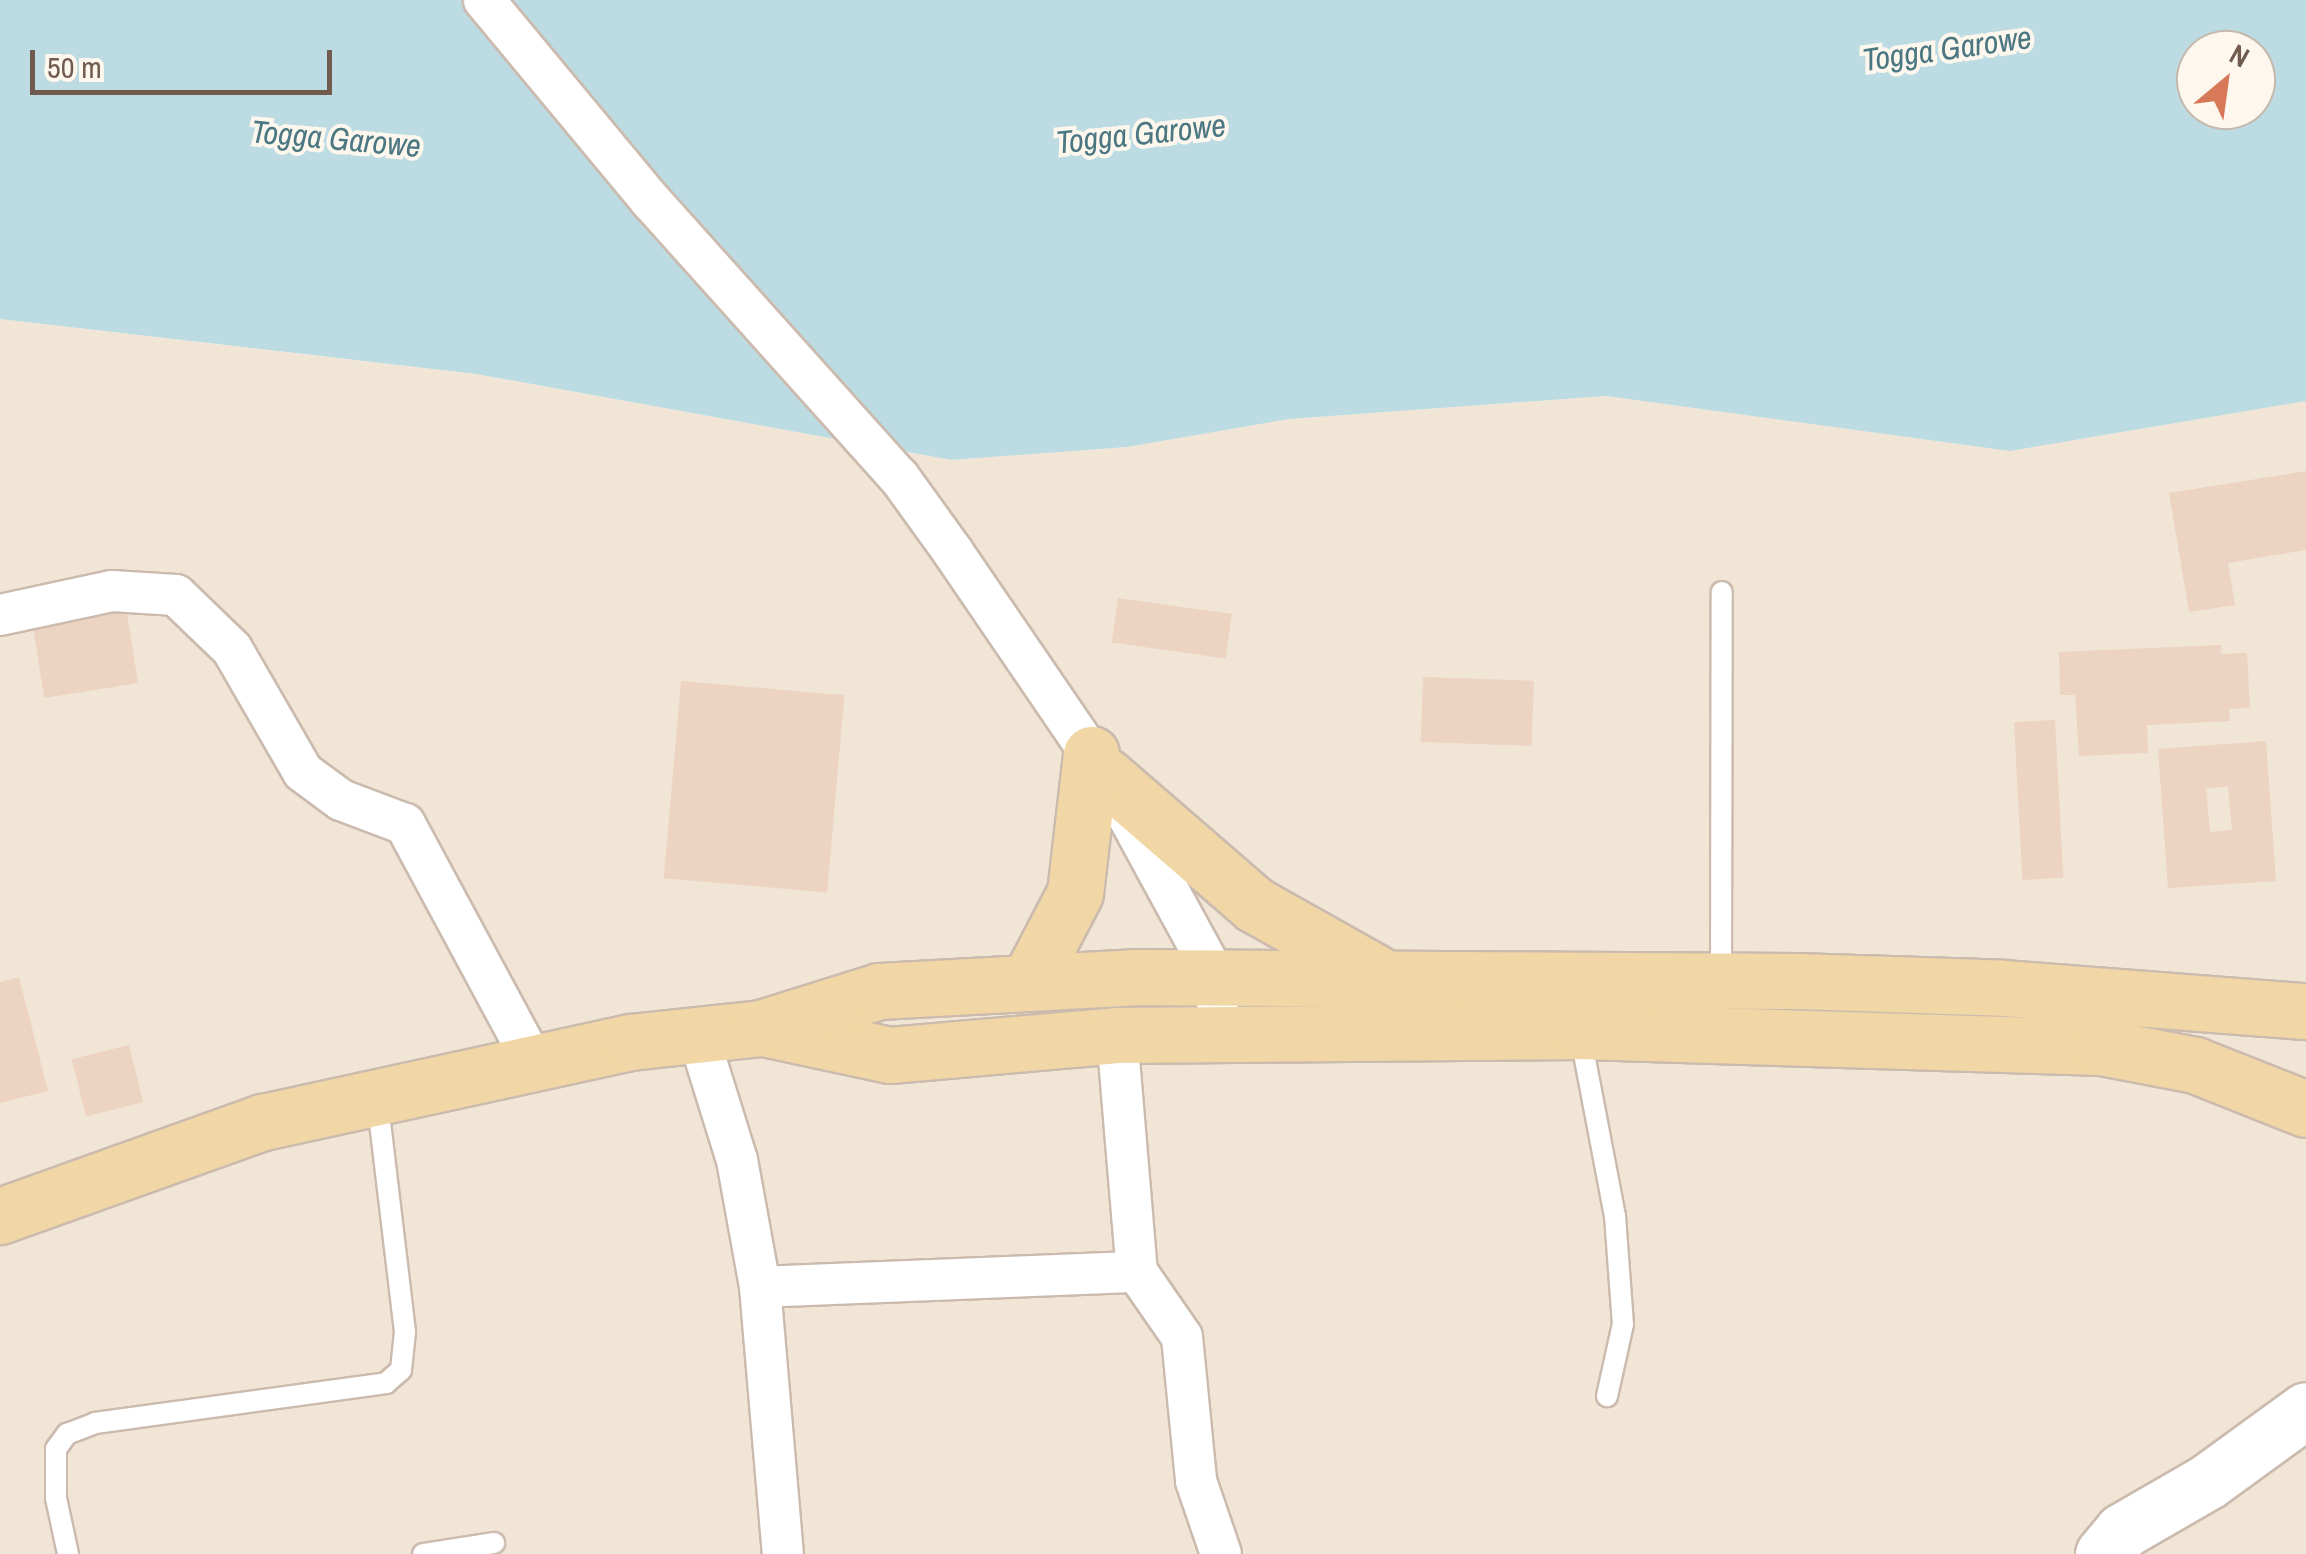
<!DOCTYPE html>
<style>
body{margin:0}
#map{position:relative;width:2306px;height:1554px;overflow:hidden;background:#faf3e7;font-family:"Archivo Narrow",sans-serif}
div>[style]{position:absolute}
.residential>*{inset:0;background:#f1e5d6}
.water>*{inset:0;background:#bddbe2}
.building>*{inset:0;background:#edd3c1;transform-origin:0 0}
.roads{filter:drop-shadow(2px 0 #cbbbae) drop-shadow(-2px 0 #cbbbae) drop-shadow(0 2px #cbbbae) drop-shadow(0 -2px #cbbbae)}
.lane>*{height:20px;margin:-10px;padding:0 10px;transform-origin:10px;border-radius:10px;background:#fff}
.street>*{height:40px;margin:-20px;padding:0 20px;transform-origin:20px;border-radius:20px;background:#fff}
.secondary>*{height:55px;margin:-27.5px;padding:0 27.5px;transform-origin:27.5px;border-radius:27.5px;background:#fff}
.primary>*{height:55px;margin:-27.5px;padding:0 27.5px;transform-origin:27.5px;border-radius:27.5px;background:#f2d7a6}
span{translate:-50% -50%;white-space:nowrap;text-align:center;line-height:1.15;-webkit-text-stroke:8px #fdf7ed;paint-order:stroke}
.water-label{font-size:32px;color:#4a7782;font-style:italic}
.north{position:absolute;left:2176px;top:30px;width:100px;height:100px;box-sizing:border-box;background:#fdf7ed;border:2px solid #c5b9ad;border-radius:50%;rotate:29deg;font-size:28px;font-weight:700;line-height:40px;text-align:center;color:#715b4e}
.north::after{content:'';display:block;margin:auto;width:35px;height:45px;background:#d77859;clip-path:polygon(50% 0,100% 100%,50% 72%,0 100%)}
.scale{position:absolute;left:30px;top:50px;width:302px;height:45px;box-sizing:border-box;border:5px solid #715b4e;border-top:0;padding-left:12px;font-size:30px;line-height:35px;white-space:nowrap;color:#715b4e;-webkit-text-stroke:8px #fdf7ed;paint-order:stroke}
</style>
<div id="map">
<div class="residential">
<div style="clip-path:polygon(0 319px,475px 374px,952px 460px,1127px 447px,1289px 419px,1606px 396px,2010px 451px,2306px 401px,2306px 1554px,0 1554px)"></div>
</div>
<div class="water">
<div style="clip-path:polygon(evenodd,0 0,2306px 0,2306px 401px,2010px 451px,1606px 396px,1289px 419px,1127px 447px,952px 460px,476px 374px,0 319px,0 0,2196px 50px,2256px 50px,2256px 110px,2196px 110px,2196px 50px)"></div>
</div>
<div class="building">
<div style="clip-path:polygon(2306px 471px,2306px 550px,2228px 563px,2235px 605px,2189px 612px,2169px 493px)"></div>
<div style="left:1118px;top:598px;width:115px;height:45px;rotate:8deg"></div>
<div style="left:126px;top:607px;width:77px;height:95px;rotate:81deg"></div>
<div style="clip-path:polygon(2221px 645px,2221px 654px,2247px 653px,2250px 708px,2229px 709px,2230px 721px,2147px 725px,2148px 753px,2079px 756px,2075px 695px,2060px 695px,2059px 652px)"></div>
<div style="left:1423px;top:677px;width:111px;height:65px;rotate:2deg"></div>
<div style="left:681px;top:681px;width:164px;height:198px;rotate:5deg"></div>
<div style="left:2055px;top:720px;width:158px;height:41px;rotate:87deg"></div>
<div style="clip-path:polygon(evenodd,2266px 741px,2276px 881px,2168px 888px,2158px 749px,2266px 741px,2228px 787px,2232px 830px,2210px 832px,2206px 788px,2228px 787px)"></div>
<div style="clip-path:polygon(19px 977px,48px 1091px,0 1103px,0 982px)"></div>
<div style="left:129px;top:1045px;width:59px;height:59px;rotate:76deg"></div>
</div>
<div class="roads">
<div class="lane">
<div style="left:1721px;top:980px;width:388px;rotate:-89.9deg"></div>
<div style="left:1580px;top:1033px;width:186px;rotate:79.2deg"></div>
<div style="left:1615px;top:1216px;width:108px;rotate:85.8deg"></div>
<div style="left:1623px;top:1324px;width:74px;rotate:102.5deg"></div>
<div style="left:68px;top:1554px;width:57px;rotate:-102.1deg"></div>
<div style="left:56px;top:1498px;width:49px;rotate:-90deg"></div>
<div style="left:56px;top:1449px;width:19px;rotate:-54deg"></div>
<div style="left:67px;top:1434px;width:30px;rotate:-21deg"></div>
<div style="left:95px;top:1423px;width:294px;rotate:-7.8deg"></div>
<div style="left:386px;top:1383px;width:20px;rotate:-41deg"></div>
<div style="left:401px;top:1370px;width:38px;rotate:-84deg"></div>
<div style="left:405px;top:1332px;width:236px;rotate:-96.8deg"></div>
<div style="left:423px;top:1554px;width:72px;rotate:-8.8deg"></div>
</div>
<div class="street">
<div style="left:484px;top:0;width:261px;rotate:50.3deg"></div>
<div style="left:651px;top:201px;width:371px;rotate:48.1deg"></div>
<div style="left:899px;top:477px;width:92px;rotate:54.2deg"></div>
<div style="left:953px;top:552px;width:271px;rotate:55.7deg"></div>
<div style="left:1106px;top:776px;width:228px;rotate:61.4deg"></div>
<div style="left:1215px;top:976px;width:60px;rotate:85.2deg"></div>
<div style="left:0;top:615px;width:115px;rotate:-12.1deg"></div>
<div style="left:112px;top:591px;width:64px;rotate:3.6deg"></div>
<div style="left:176px;top:595px;width:78px;rotate:44deg"></div>
<div style="left:232px;top:649px;width:142px;rotate:60deg"></div>
<div style="left:303px;top:772px;width:47px;rotate:36.4deg"></div>
<div style="left:341px;top:800px;width:68px;rotate:20.6deg"></div>
<div style="left:405px;top:824px;width:270px;rotate:61.7deg"></div>
<div style="left:698px;top:1035px;width:131px;rotate:72.7deg"></div>
<div style="left:737px;top:1160px;width:129px;rotate:79.7deg"></div>
<div style="left:760px;top:1287px;width:268px;rotate:85.1deg"></div>
<div style="left:1117px;top:1035px;width:238px;rotate:85.2deg"></div>
<div style="left:760px;top:1287px;width:377px;rotate:-2.3deg"></div>
<div style="left:1137px;top:1272px;width:79px;rotate:55.3deg"></div>
<div style="left:1182px;top:1337px;width:145px;rotate:84.4deg"></div>
<div style="left:1196px;top:1481px;width:77px;rotate:71.1deg"></div>
</div>
<div class="secondary">
<div style="left:2103px;top:1554px;width:30px;rotate:-50deg"></div>
<div style="left:2122px;top:1531px;width:98px;rotate:-30deg"></div>
<div style="left:2207px;top:1482px;width:122px;rotate:-36deg"></div>
</div>
<div class="primary">
<div style="left:1106px;top:776px;width:197px;rotate:40.9deg"></div>
<div style="left:1255px;top:905px;width:139px;rotate:29.3deg"></div>
<div style="left:1030px;top:979px;width:97px;rotate:-62.4deg"></div>
<div style="left:1075px;top:893px;width:140px;rotate:-83.4deg"></div>
<div style="left:764px;top:1028px;width:129px;rotate:12.1deg"></div>
<div style="left:890px;top:1055px;width:228px;rotate:-5deg"></div>
<div style="left:1117px;top:1035px;width:462px;rotate:-0.5deg"></div>
<div style="left:1579px;top:1031px;width:522px;rotate:1.76deg"></div>
<div style="left:2101px;top:1047px;width:96px;rotate:10.8deg"></div>
<div style="left:2195px;top:1065px;width:119px;rotate:21.6deg"></div>
<div style="left:0;top:1216px;width:279px;rotate:-19.7deg"></div>
<div style="left:263px;top:1122px;width:376px;rotate:-12.3deg"></div>
<div style="left:630px;top:1042px;width:132px;rotate:-6.1deg"></div>
<div style="left:761px;top:1028px;width:124px;rotate:-17.4deg"></div>
<div style="left:879px;top:991px;width:255px;rotate:-3.1deg"></div>
<div style="left:1134px;top:977px;width:664px;rotate:0.35deg"></div>
<div style="left:1798px;top:981px;width:206px;rotate:1.9deg"></div>
<div style="left:2004px;top:988px;width:303px;rotate:4.4deg"></div>
</div>
</div>
<div class="water-label">
<span style="left:1947px;top:49px;rotate:-8deg">Togga Garowe</span>
<span style="left:1141px;top:134px;rotate:-6deg">Togga Garowe</span>
<span style="left:336px;top:139px;rotate:5deg">Togga Garowe</span>
</div>
<div class="north">N</div>
<div class="scale">50 m</div>
</div>
